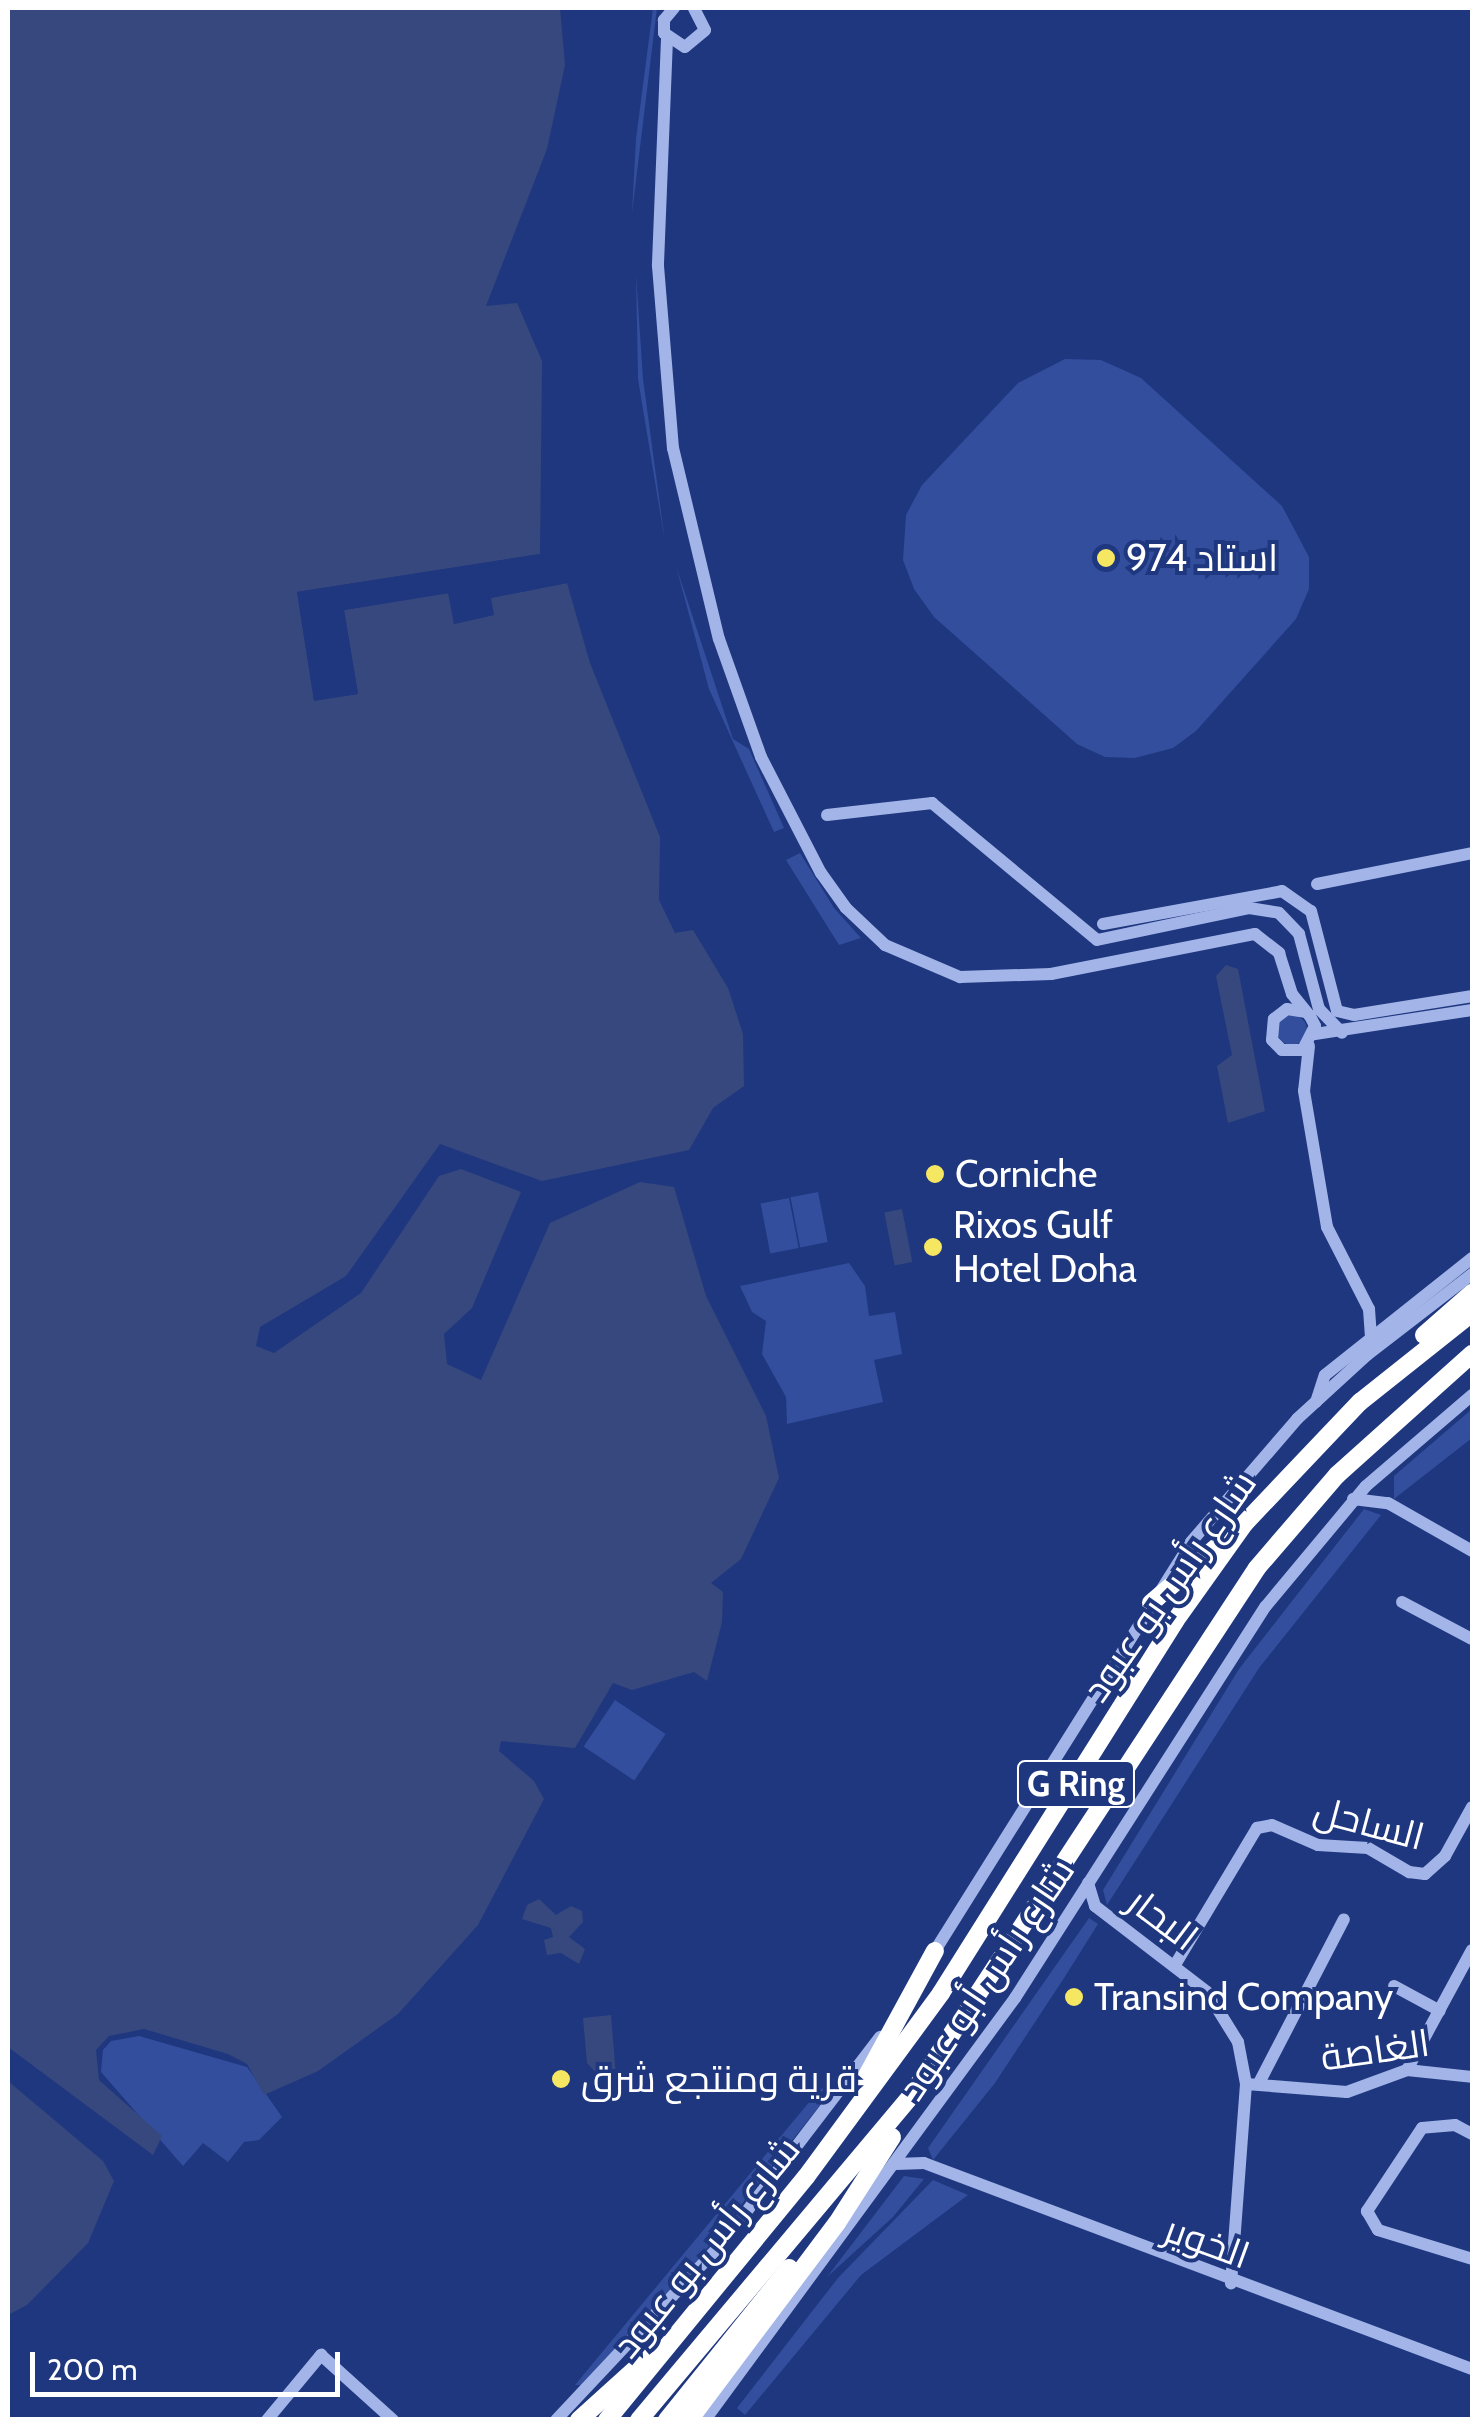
<!DOCTYPE html>
<meta charset="utf-8">
<style>
body{margin:0}
#map{position:relative;width:1480px;height:2427px;overflow:hidden;background:#1f377f;font-family:Cabin,Cairo,sans-serif}
div>[style]{position:absolute}
.green>*{inset:0;background:#324e9d;transform-origin:0 0}
.round{border-radius:50%}
.water>*{inset:0;background:#37487e;transform-origin:0 0}
.pier>*{inset:0;background:#1f377f}
.minor>*{height:12px;margin:-6px;padding:0 6px;transform-origin:6px;border-radius:6px;background:#a3b5e8}
.highway>*{height:18px;margin:-9px;padding:0 9px;transform-origin:9px;border-radius:9px;background:#fff}
.dots>*{width:28px;height:28px;translate:-50% -50%;box-sizing:border-box;border:5px solid #1f377f;border-radius:50%}
span{translate:-50% -50%;white-space:nowrap;text-align:center;line-height:1.15;-webkit-text-stroke:8px #1f377f;paint-order:stroke}
.shield-label span{padding:2px 8px;background:#1f377f;border:2px solid;border-radius:8px;-webkit-text-stroke-width:0}
.shield-label{font-size:35px;color:#fff;font-weight:700}
.poi-label{font-size:38px;color:#fff}
.left{translate:0 -50%;text-align:left}
.street-label{font-size:38px;color:#fff}
.frame{position:absolute;inset:0;border:10px solid #fff;pointer-events:none}
.scale{position:absolute;left:30px;top:2352px;width:310px;height:45px;box-sizing:border-box;border:5px solid #fff;border-top:0;padding-left:12px;font-size:30px;line-height:35px;white-space:nowrap;color:#fff;-webkit-text-stroke:8px #1f377f;paint-order:stroke}
</style>
<div id="map">
<div class="green">
<div style="clip-path:polygon(653px 8px,657px 8px,632px 213px,636px 139px)"></div>
<div style="clip-path:polygon(636px 274px,643px 379px,665px 542px,638px 379px)"></div>
<div style="clip-path:polygon(1065px 359px,1101px 360px,1141px 378px,1282px 506px,1309px 557px,1309px 589px,1296px 619px,1196px 731px,1173px 748px,1135px 758px,1105px 757px,1077px 744px,934px 617px,914px 589px,903px 560px,906px 515px,922px 485px,1018px 383px)"></div>
<div style="clip-path:polygon(676px 566px,733px 739px,749px 749px,784px 828px,774px 832px,709px 689px)"></div>
<div style="clip-path:polygon(800px 853px,834px 908px,861px 938px,839px 945px,786px 860px)"></div>
<div class="round" style="left:1277px;top:1015px;width:30px;height:30px"></div>
<div style="left:818px;top:1192px;width:51px;height:28px;rotate:79deg"></div>
<div style="left:789px;top:1198px;width:51px;height:29px;rotate:79deg"></div>
<div style="clip-path:polygon(849px 1263px,865px 1286px,869px 1316px,895px 1312px,902px 1354px,874px 1360px,883px 1402px,787px 1424px,786px 1397px,762px 1354px,766px 1321px,752px 1312px,740px 1286px)"></div>
<div style="clip-path:polygon(1472px 1409px,1472px 1438px,1394px 1499px,1394px 1476px)"></div>
<div style="clip-path:polygon(1364px 1509px,1381px 1515px,1259px 1668px,1107px 1905px,1103px 1890px,1239px 1669px)"></div>
<div style="left:615px;top:1700px;width:61px;height:56px;rotate:34deg"></div>
<div style="clip-path:polygon(1089px 1918px,1098px 1924px,1066px 1975px,995px 2083px,933px 2160px,928px 2148px)"></div>
<div style="clip-path:polygon(139px 2036px,247px 2067px,282px 2117px,259px 2140px,244px 2142px,228px 2162px,203px 2143px,183px 2166px,101px 2072px,103px 2050px,111px 2041px)"></div>
<div style="clip-path:polygon(854px 2062px,689px 2271px,582px 2385px,575px 2385px,820px 2089px)"></div>
<div style="clip-path:polygon(904px 2176px,924px 2179px,893px 2217px,827px 2277px)"></div>
<div style="clip-path:polygon(933px 2180px,968px 2195px,861px 2275px,745px 2415px,737px 2408px,838px 2278px)"></div>
</div>
<div class="water">
<div style="clip-path:polygon(8px 8px,560px 8px,565px 65px,547px 149px,486px 306px,517px 303px,542px 361px,540px 554px,297px 592px,314px 700px,358px 694px,344px 610px,449px 593px,454px 624px,493px 615px,490px 598px,567px 583px,590px 663px,660px 837px,659px 900px,675px 933px,693px 930px,728px 988px,743px 1034px,744px 1086px,713px 1108px,689px 1150px,542px 1181px,440px 1144px,346px 1276px,260px 1327px,256px 1346px,274px 1353px,361px 1293px,439px 1176px,461px 1169px,521px 1192px,472px 1308px,444px 1334px,447px 1364px,481px 1380px,550px 1223px,640px 1182px,674px 1187px,706px 1296px,766px 1416px,779px 1478px,741px 1559px,711px 1583px,723px 1592px,722px 1622px,707px 1681px,694px 1672px,632px 1690px,613px 1683px,575px 1748px,501px 1741px,499px 1751px,534px 1781px,544px 1799px,478px 1925px,398px 2014px,318px 2071px,264px 2095px,247px 2064px,228px 2054px,144px 2029px,109px 2036px,96px 2050px,99px 2080px,162px 2136px,153px 2155px,8px 2047px)"></div>
<div style="clip-path:polygon(1226px 965px,1238px 969px,1265px 1111px,1228px 1123px,1217px 1066px,1232px 1055px,1216px 976px)"></div>
<div style="left:902px;top:1209px;width:54px;height:18px;rotate:79deg"></div>
<div style="clip-path:polygon(539px 1899px,556px 1915px,571px 1906px,582px 1911px,583px 1922px,569px 1937px,585px 1949px,579px 1964px,561px 1953px,547px 1955px,544px 1940px,553px 1937px,551px 1928px,522px 1919px,527px 1905px)"></div>
<div style="clip-path:polygon(611px 2015px,616px 2076px,600px 2077px,587px 2063px,583px 2018px)"></div>
<div style="clip-path:polygon(8px 2081px,103px 2161px,114px 2181px,88px 2243px,27px 2305px,8px 2315px)"></div>
</div>
<div class="pier">
<div style="clip-path:polygon(540px 554px,544px 557px,302px 597px,318px 695px,352px 690px,341px 606px,450px 588px,458px 618px,488px 611px,489px 593px,572px 582px,491px 598px,494px 615px,454px 624px,448px 593px,344px 610px,358px 694px,314px 701px,297px 592px)"></div>
</div>
<div class="minor">
<div style="left:674px;top:8px;width:16px;rotate:130deg"></div>
<div style="left:664px;top:20px;width:13px;rotate:90deg"></div>
<div style="left:664px;top:33px;width:25px;rotate:34deg"></div>
<div style="left:685px;top:47px;width:26px;rotate:-40deg"></div>
<div style="left:705px;top:30px;width:25px;rotate:-117deg"></div>
<div style="left:667px;top:39px;width:227px;rotate:92.3deg"></div>
<div style="left:658px;top:266px;width:183px;rotate:85.3deg"></div>
<div style="left:673px;top:448px;width:196px;rotate:76.5deg"></div>
<div style="left:719px;top:639px;width:125px;rotate:70.4deg"></div>
<div style="left:761px;top:757px;width:131px;rotate:62.7deg"></div>
<div style="left:821px;top:873px;width:43px;rotate:54.5deg"></div>
<div style="left:846px;top:908px;width:54px;rotate:43.5deg"></div>
<div style="left:885px;top:945px;width:82px;rotate:23.1deg"></div>
<div style="left:960px;top:977px;width:91px;rotate:-1.9deg"></div>
<div style="left:1051px;top:974px;width:208px;rotate:-11.1deg"></div>
<div style="left:1255px;top:934px;width:31px;rotate:38deg"></div>
<div style="left:1279px;top:953px;width:43px;rotate:72.4deg"></div>
<div style="left:1292px;top:994px;width:28px;rotate:51deg"></div>
<div style="left:1310px;top:1016px;width:11px;rotate:63deg"></div>
<div style="left:1315px;top:1026px;width:27px;rotate:117deg"></div>
<div style="left:1303px;top:1050px;width:21px;rotate:180deg"></div>
<div style="left:1282px;top:1050px;width:14px;rotate:-135deg"></div>
<div style="left:1272px;top:1040px;width:21px;rotate:-85deg"></div>
<div style="left:1274px;top:1019px;width:16px;rotate:-38deg"></div>
<div style="left:1287px;top:1009px;width:18px;rotate:9deg"></div>
<div style="left:827px;top:815px;width:106px;rotate:-6.5deg"></div>
<div style="left:932px;top:803px;width:214px;rotate:39.7deg"></div>
<div style="left:1097px;top:940px;width:155px;rotate:-11.9deg"></div>
<div style="left:1249px;top:908px;width:30px;rotate:9deg"></div>
<div style="left:1279px;top:913px;width:29px;rotate:46deg"></div>
<div style="left:1299px;top:934px;width:78px;rotate:75.1deg"></div>
<div style="left:1319px;top:1009px;width:33px;rotate:46deg"></div>
<div style="left:1317px;top:884px;width:158px;rotate:-11.3deg"></div>
<div style="left:1103px;top:924px;width:182px;rotate:-10.4deg"></div>
<div style="left:1282px;top:891px;width:35px;rotate:35deg"></div>
<div style="left:1311px;top:911px;width:103px;rotate:75.4deg"></div>
<div style="left:1337px;top:1011px;width:17px;rotate:13deg"></div>
<div style="left:1354px;top:1015px;width:120px;rotate:-9.1deg"></div>
<div style="left:1315px;top:1034px;width:159px;rotate:-8.7deg"></div>
<div style="left:1309px;top:1046px;width:45px;rotate:96.3deg"></div>
<div style="left:1304px;top:1091px;width:138px;rotate:80.4deg"></div>
<div style="left:1327px;top:1227px;width:92px;rotate:62.9deg"></div>
<div style="left:1369px;top:1309px;width:26px;rotate:86deg"></div>
<div style="left:1316px;top:1402px;width:28px;rotate:-72deg"></div>
<div style="left:1325px;top:1375px;width:188px;rotate:-38.5deg"></div>
<div style="left:1353px;top:1499px;width:35px;rotate:7deg"></div>
<div style="left:1388px;top:1503px;width:97px;rotate:29.7deg"></div>
<div style="left:1402px;top:1602px;width:79px;rotate:27.9deg"></div>
<div style="left:1088px;top:1883px;width:24px;rotate:73deg"></div>
<div style="left:1095px;top:1906px;width:141px;rotate:37.5deg"></div>
<div style="left:1207px;top:1992px;width:59px;rotate:58.2deg"></div>
<div style="left:1238px;top:2042px;width:43px;rotate:79.2deg"></div>
<div style="left:1246px;top:2084px;width:200px;rotate:94.3deg"></div>
<div style="left:931px;top:1957px;width:490px;rotate:-57.9deg"></div>
<div style="left:1191px;top:1542px;width:162px;rotate:-49.2deg"></div>
<div style="left:1297px;top:1419px;width:95px;rotate:-42.4deg"></div>
<div style="left:1367px;top:1355px;width:133px;rotate:-37.6deg"></div>
<div style="left:1175px;top:1965px;width:160px;rotate:-59.1deg"></div>
<div style="left:1257px;top:1828px;width:15px;rotate:-11deg"></div>
<div style="left:1272px;top:1825px;width:50px;rotate:23.5deg"></div>
<div style="left:1318px;top:1845px;width:50px;rotate:3.4deg"></div>
<div style="left:1368px;top:1848px;width:48px;rotate:30.3deg"></div>
<div style="left:1409px;top:1872px;width:16px;rotate:7deg"></div>
<div style="left:1425px;top:1874px;width:27px;rotate:-42deg"></div>
<div style="left:1445px;top:1856px;width:56px;rotate:-61.1deg"></div>
<div style="left:1394px;top:1986px;width:52px;rotate:28.5deg"></div>
<div style="left:1407px;top:2070px;width:136px;rotate:-61.6deg"></div>
<div style="left:1260px;top:2081px;width:182px;rotate:-62.6deg"></div>
<div style="left:1246px;top:2084px;width:101px;rotate:4.5deg"></div>
<div style="left:1347px;top:2092px;width:64px;rotate:-20.1deg"></div>
<div style="left:1407px;top:2070px;width:65px;rotate:6.1deg"></div>
<div style="left:1472px;top:2134px;width:19px;rotate:-152deg"></div>
<div style="left:1455px;top:2125px;width:33px;rotate:175deg"></div>
<div style="left:1422px;top:2128px;width:100px;rotate:123.5deg"></div>
<div style="left:1367px;top:2211px;width:22px;rotate:60deg"></div>
<div style="left:1378px;top:2230px;width:98px;rotate:17.1deg"></div>
<div style="left:896px;top:2164px;width:28px;rotate:-2deg"></div>
<div style="left:924px;top:2163px;width:585px;rotate:20.6deg"></div>
<div style="left:267px;top:2420px;width:85px;rotate:-50.3deg"></div>
<div style="left:321px;top:2355px;width:97px;rotate:42.1deg"></div>
<div style="left:556px;top:2420px;width:245px;rotate:-46.8deg"></div>
<div style="left:724px;top:2241px;width:257px;rotate:-52.6deg"></div>
<div style="left:705px;top:2420px;width:524px;rotate:-53.7deg"></div>
<div style="left:1015px;top:1998px;width:465px;rotate:-57.4deg"></div>
<div style="left:1266px;top:1606px;width:156px;rotate:-50.2deg"></div>
<div style="left:1366px;top:1486px;width:140px;rotate:-40.6deg"></div>
</div>
<div class="highway">
<div style="left:1424px;top:1335px;width:64px;rotate:-41.2deg"></div>
<div style="left:1151px;top:1603px;width:88px;rotate:-40.4deg"></div>
<div style="left:864px;top:2081px;width:148px;rotate:-61.4deg"></div>
<div style="left:579px;top:2420px;width:98px;rotate:-42.1deg"></div>
<div style="left:607px;top:2420px;width:314px;rotate:-50.7deg"></div>
<div style="left:806px;top:2177px;width:228px;rotate:-53.7deg"></div>
<div style="left:941px;top:1993px;width:439px;rotate:-57.8deg"></div>
<div style="left:1175px;top:1621px;width:120px;rotate:-54.5deg"></div>
<div style="left:1245px;top:1523px;width:167px;rotate:-46.5deg"></div>
<div style="left:1360px;top:1402px;width:143px;rotate:-38.5deg"></div>
<div style="left:639px;top:2420px;width:423px;rotate:-50deg"></div>
<div style="left:911px;top:2096px;width:631px;rotate:-56.76deg"></div>
<div style="left:1257px;top:1568px;width:123px;rotate:-49.3deg"></div>
<div style="left:1337px;top:1475px;width:181px;rotate:-41.9deg"></div>
<div style="left:667px;top:2420px;width:195px;rotate:-51.2deg"></div>
<div style="left:689px;top:2420px;width:246px;rotate:-53.1deg"></div>
<div style="left:837px;top:2223px;width:102px;rotate:-57.4deg"></div>
</div>
<div class="dots">
<div style="left:1106px;top:558px;background:#f6e763"></div>
<div style="left:935px;top:1174px;background:#f6e763"></div>
<div style="left:933px;top:1247px;background:#f6e763"></div>
<div style="left:1074px;top:1997px;background:#f6e763"></div>
<div style="left:561px;top:2079px;background:#f6e763"></div>
</div>
<div class="shield-label">
<span style="left:1076px;top:1784px">G Ring</span>
</div>
<div class="poi-label">
<span class="left" style="left:1126px;top:558px">استاد 974</span>
<span class="left" style="left:955px;top:1174px">Corniche</span>
<span class="left" style="left:953px;top:1247px">Rixos Gulf<br>Hotel Doha</span>
<span class="left" style="left:1094px;top:1997px">Transind Company</span>
<span class="left" style="left:581px;top:2079px">قرية ومنتجع شرق</span>
</div>
<div class="street-label">
<span style="left:1169px;top:1586px;rotate:-55deg">شارع رأس بو عبود</span>
<span style="left:1369px;top:1823px;rotate:15deg">الساحل</span>
<span style="left:1163px;top:1919px;rotate:37deg">البحار</span>
<span style="left:986px;top:1979px;rotate:-56deg">شارع رأس أبو عبود</span>
<span style="left:1375px;top:2050px;rotate:-8deg">الغاصة</span>
<span style="left:1207px;top:2242px;rotate:20deg">الخوير</span>
<span style="left:706px;top:2247px;rotate:-51deg">شارع رأس بو عبود</span>
</div>
<div class="frame"></div>
<div class="scale">200 m</div>
</div>
